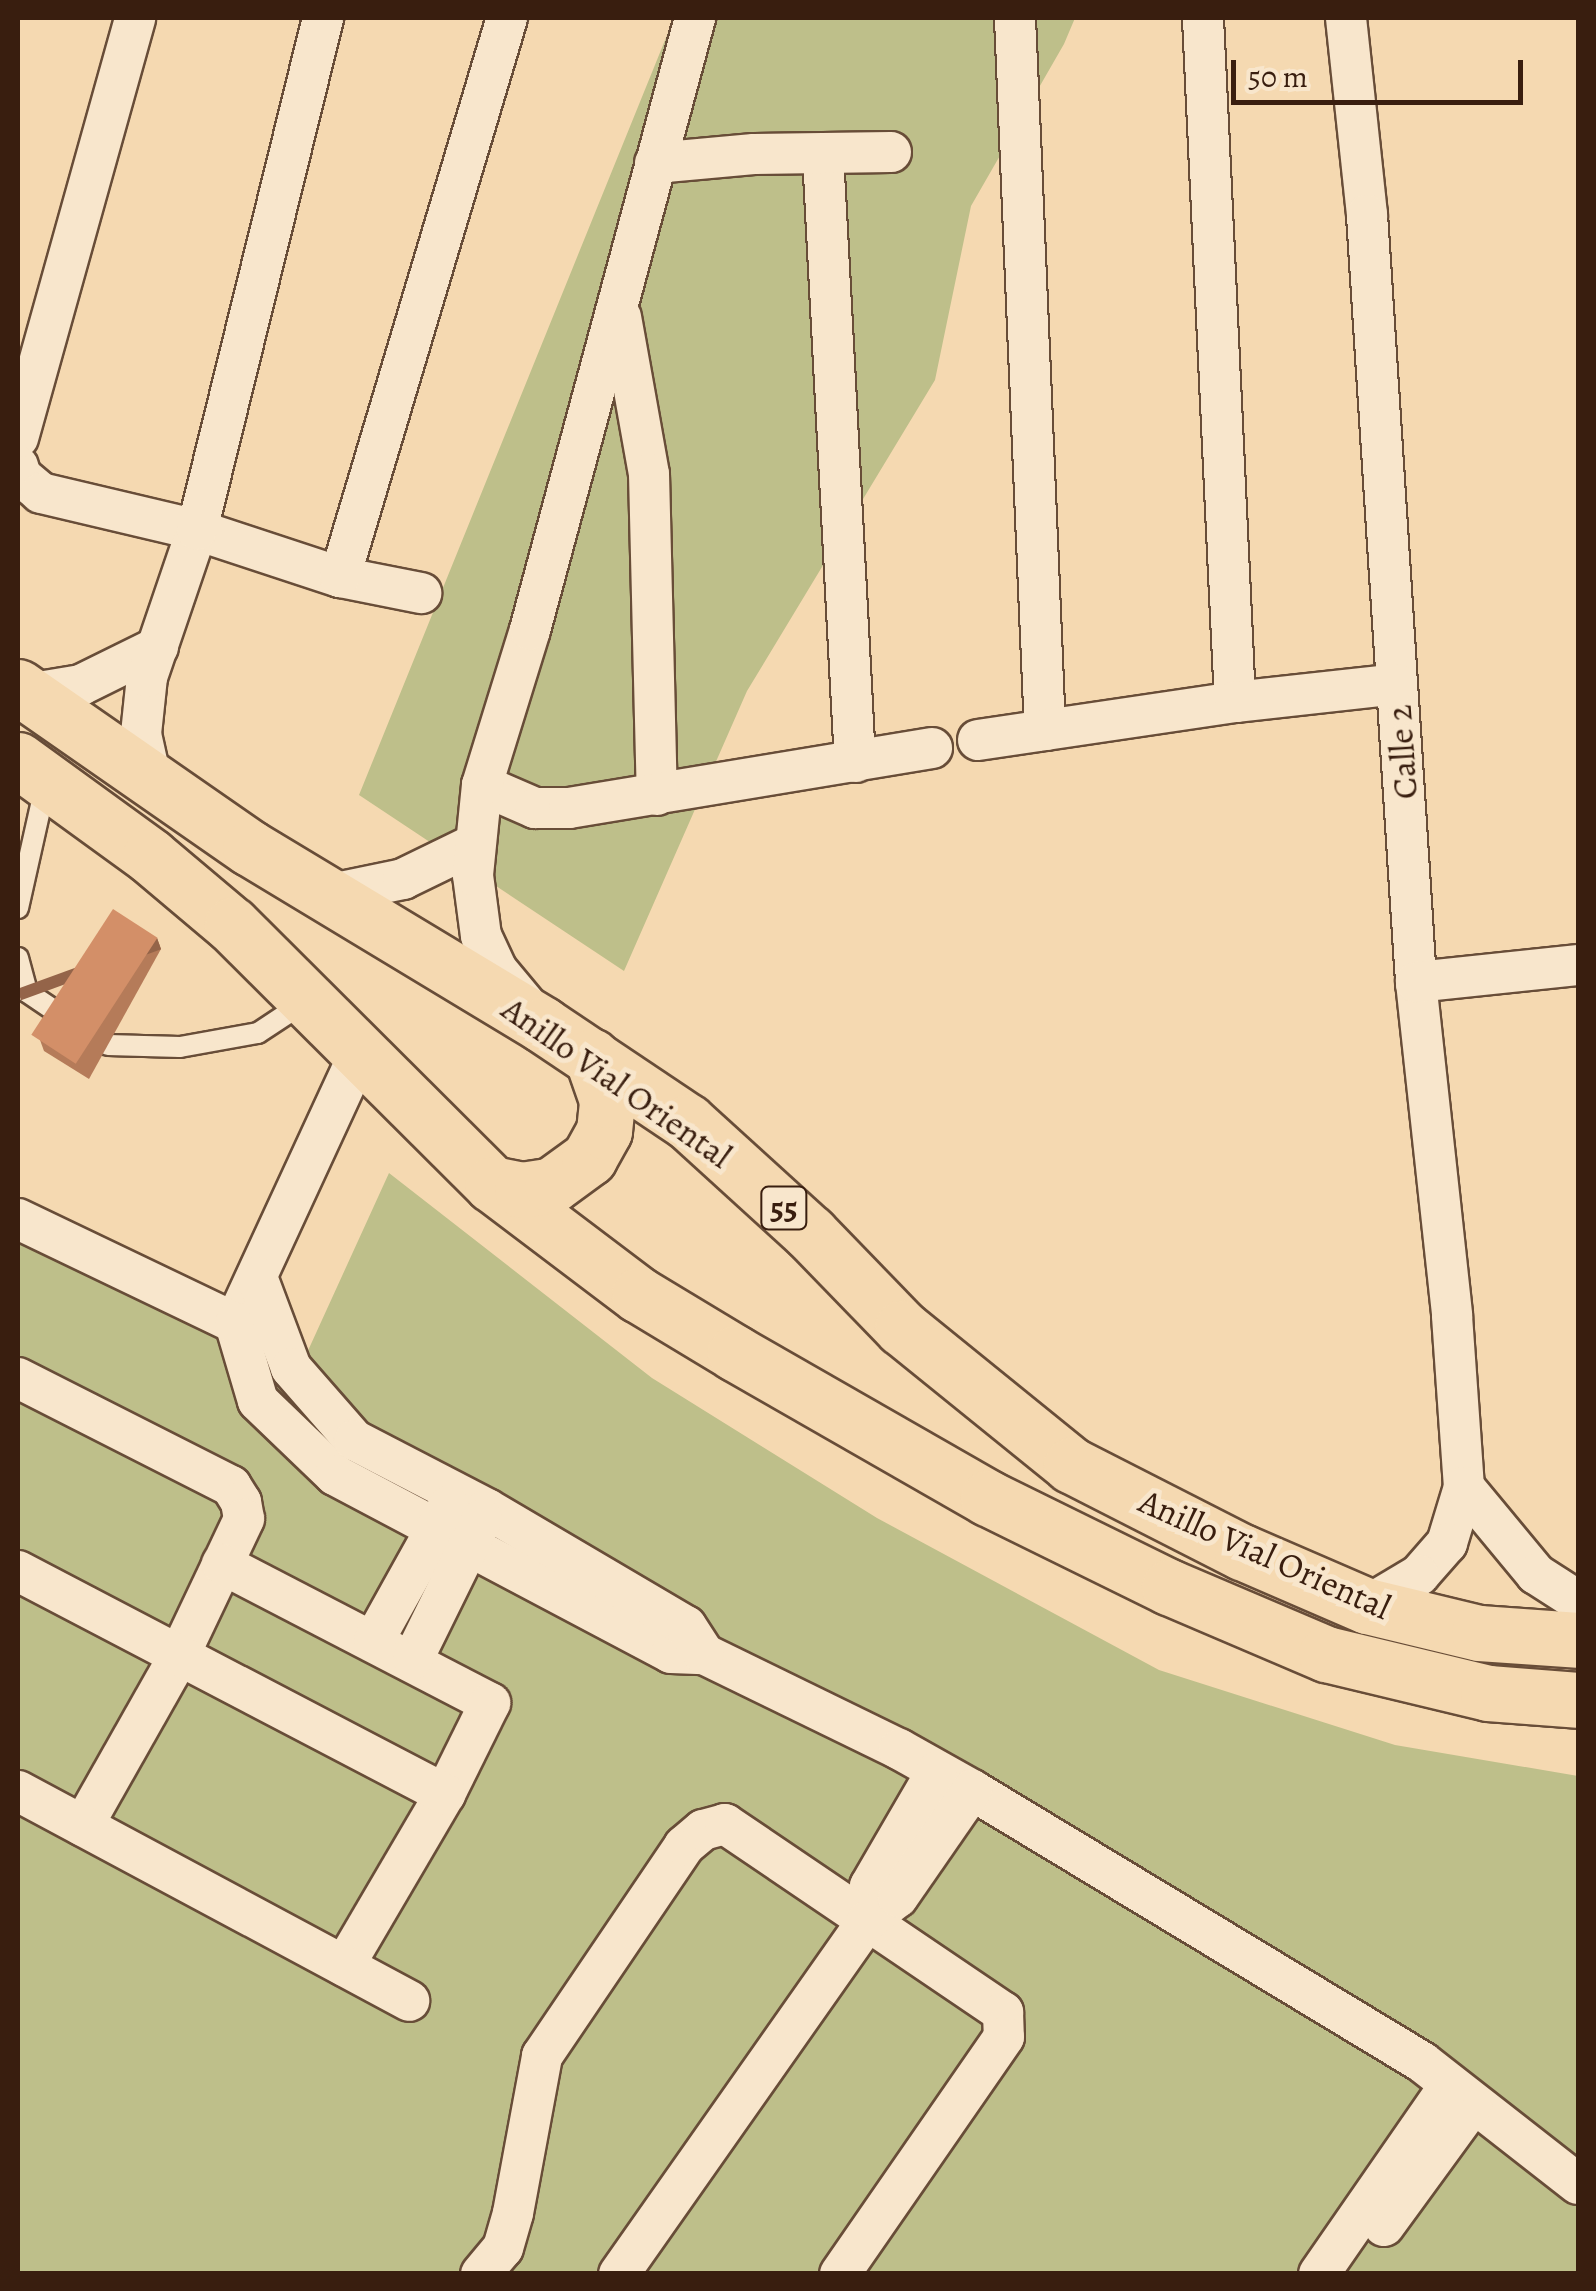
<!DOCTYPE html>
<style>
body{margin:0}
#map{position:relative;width:1596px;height:2291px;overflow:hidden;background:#f5d9b1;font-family:Alegreya,serif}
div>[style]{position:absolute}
.green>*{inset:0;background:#bebf8a}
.roads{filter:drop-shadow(2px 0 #684d38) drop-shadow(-2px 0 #684d38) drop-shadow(0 2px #684d38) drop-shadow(0 -2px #684d38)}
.lane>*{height:20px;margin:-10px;padding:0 10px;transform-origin:10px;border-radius:10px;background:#f8e6cc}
.street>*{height:40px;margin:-20px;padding:0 20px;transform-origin:20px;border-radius:20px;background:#f8e6cc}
.highway>*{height:55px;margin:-27.5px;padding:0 27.5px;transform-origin:27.5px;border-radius:27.5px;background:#f5d9b1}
.wall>*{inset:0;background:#b57b59}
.shaded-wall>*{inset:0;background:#946449;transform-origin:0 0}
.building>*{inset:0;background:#d38f68;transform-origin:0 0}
span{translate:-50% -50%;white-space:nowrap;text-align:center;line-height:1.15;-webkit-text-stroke:10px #f8e6cc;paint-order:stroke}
.shield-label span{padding:2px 8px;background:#f8e6cc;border:2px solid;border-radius:8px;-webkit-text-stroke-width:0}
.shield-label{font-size:32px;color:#391e0f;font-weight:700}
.street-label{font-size:35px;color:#391e0f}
.frame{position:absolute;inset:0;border:20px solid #391e0f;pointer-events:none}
.scale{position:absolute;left:1231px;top:60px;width:292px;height:45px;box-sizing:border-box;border:5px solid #391e0f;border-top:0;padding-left:12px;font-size:30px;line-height:35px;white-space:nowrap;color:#391e0f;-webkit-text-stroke:8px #f8e6cc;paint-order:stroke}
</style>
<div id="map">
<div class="green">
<div style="clip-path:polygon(674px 18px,1075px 18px,1064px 44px,971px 206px,935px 380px,747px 691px,624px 971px,359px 795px)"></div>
<div style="clip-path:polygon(389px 1173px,652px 1378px,877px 1518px,1159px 1670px,1395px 1745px,1578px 1776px,1578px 2273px,18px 2274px,18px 1225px,306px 1355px)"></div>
</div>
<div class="roads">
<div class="lane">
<div style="left:18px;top:908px;width:124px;rotate:-77.4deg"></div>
<div style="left:18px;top:958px;width:35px;rotate:75deg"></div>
<div style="left:27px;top:992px;width:45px;rotate:34deg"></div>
<div style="left:108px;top:1045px;width:72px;rotate:1.6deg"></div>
<div style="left:180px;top:1047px;width:79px;rotate:-10.2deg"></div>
<div style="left:258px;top:1033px;width:56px;rotate:-33.4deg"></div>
</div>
<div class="street">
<div style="left:1015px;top:18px;width:713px;rotate:87.59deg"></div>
<div style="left:1203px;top:18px;width:685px;rotate:87.32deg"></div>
<div style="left:1346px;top:18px;width:198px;rotate:83.9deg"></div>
<div style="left:1367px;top:215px;width:769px;rotate:86.34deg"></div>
<div style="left:1416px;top:982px;width:336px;rotate:83.8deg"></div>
<div style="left:1452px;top:1316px;width:171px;rotate:86deg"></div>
<div style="left:1464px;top:1487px;width:59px;rotate:106.9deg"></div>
<div style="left:1447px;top:1543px;width:43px;rotate:131.2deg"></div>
<div style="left:1419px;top:1575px;width:61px;rotate:149.2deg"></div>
<div style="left:823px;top:155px;width:608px;rotate:86.98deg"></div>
<div style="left:655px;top:163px;width:99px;rotate:-5.2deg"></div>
<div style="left:754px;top:154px;width:137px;rotate:-0.8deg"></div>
<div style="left:621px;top:317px;width:159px;rotate:79.9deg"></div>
<div style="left:649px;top:474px;width:321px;rotate:88.6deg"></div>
<div style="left:18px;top:438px;width:436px;rotate:-74.4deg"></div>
<div style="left:18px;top:466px;width:10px;rotate:73deg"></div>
<div style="left:21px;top:476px;width:26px;rotate:40deg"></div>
<div style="left:41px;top:493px;width:160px;rotate:13.3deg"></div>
<div style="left:197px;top:530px;width:151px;rotate:18.2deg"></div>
<div style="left:340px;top:577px;width:83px;rotate:11.2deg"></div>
<div style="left:340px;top:577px;width:583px;rotate:-73.37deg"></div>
<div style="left:27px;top:694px;width:55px;rotate:-9.5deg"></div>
<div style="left:81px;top:685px;width:86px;rotate:-26.3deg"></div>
<div style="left:978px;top:740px;width:260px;rotate:-8.4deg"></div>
<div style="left:1235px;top:702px;width:163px;rotate:-6.3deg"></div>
<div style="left:152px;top:784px;width:51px;rotate:-102.4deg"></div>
<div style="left:141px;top:734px;width:57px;rotate:-84deg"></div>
<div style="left:147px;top:677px;width:155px;rotate:-71.2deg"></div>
<div style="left:197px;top:530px;width:527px;rotate:-76.17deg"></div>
<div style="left:482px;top:785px;width:58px;rotate:23.5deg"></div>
<div style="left:535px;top:808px;width:34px"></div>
<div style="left:569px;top:808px;width:368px;rotate:-9.4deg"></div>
<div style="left:326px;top:895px;width:79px;rotate:-11.7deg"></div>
<div style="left:403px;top:879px;width:80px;rotate:-25.9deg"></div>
<div style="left:1416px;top:982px;width:163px;rotate:-6deg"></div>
<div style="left:528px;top:1007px;width:48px;rotate:-130deg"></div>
<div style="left:497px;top:970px;width:38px;rotate:-115deg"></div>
<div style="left:481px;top:936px;width:62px;rotate:-97.5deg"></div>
<div style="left:473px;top:875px;width:90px;rotate:-84.3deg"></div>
<div style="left:482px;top:785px;width:162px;rotate:-72.8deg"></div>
<div style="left:530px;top:630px;width:634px;rotate:-74.91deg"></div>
<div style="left:361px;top:1050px;width:301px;rotate:114.8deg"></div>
<div style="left:235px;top:1323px;width:81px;rotate:73.6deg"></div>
<div style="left:258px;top:1401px;width:107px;rotate:43.9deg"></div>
<div style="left:335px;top:1475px;width:380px;rotate:27.9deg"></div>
<div style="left:671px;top:1653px;width:33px;rotate:2deg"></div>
<div style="left:704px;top:1654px;width:217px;rotate:26deg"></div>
<div style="left:899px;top:1749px;width:84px;rotate:29.3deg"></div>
<div style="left:972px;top:1790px;width:526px;rotate:31.15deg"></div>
<div style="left:1422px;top:2062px;width:198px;rotate:38deg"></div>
<div style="left:18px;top:1219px;width:241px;rotate:25.6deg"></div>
<div style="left:235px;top:1323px;width:25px;rotate:2deg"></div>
<div style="left:257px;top:1277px;width:97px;rotate:69.5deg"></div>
<div style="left:291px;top:1368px;width:96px;rotate:48.8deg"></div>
<div style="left:354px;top:1440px;width:150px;rotate:27.4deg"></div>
<div style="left:487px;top:1509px;width:231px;rotate:30.5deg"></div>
<div style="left:686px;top:1626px;width:33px;rotate:57deg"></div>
<div style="left:18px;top:1378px;width:239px;rotate:26.9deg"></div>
<div style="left:231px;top:1486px;width:19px;rotate:58deg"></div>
<div style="left:241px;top:1502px;width:17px;rotate:80deg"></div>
<div style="left:244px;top:1519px;width:152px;rotate:115.4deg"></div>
<div style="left:179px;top:1656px;width:195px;rotate:119.5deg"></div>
<div style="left:1464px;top:1487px;width:113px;rotate:50.4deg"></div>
<div style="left:1536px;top:1574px;width:50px;rotate:32.7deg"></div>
<div style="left:222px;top:1564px;width:302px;rotate:27.4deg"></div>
<div style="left:490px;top:1703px;width:102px;rotate:116.3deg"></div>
<div style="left:445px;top:1794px;width:199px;rotate:120.4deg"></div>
<div style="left:18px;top:1571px;width:482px;rotate:27.6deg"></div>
<div style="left:374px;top:1640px;width:154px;rotate:-60.9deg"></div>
<div style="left:413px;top:1659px;width:156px;rotate:-63.8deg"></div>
<div style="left:18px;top:1791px;width:444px;rotate:28.2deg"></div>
<div style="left:867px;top:1921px;width:35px;rotate:-85deg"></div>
<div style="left:870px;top:1886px;width:133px;rotate:-59.8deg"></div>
<div style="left:1384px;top:2226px;width:151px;rotate:-53.9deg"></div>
<div style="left:481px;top:2274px;width:34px;rotate:-50deg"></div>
<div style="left:503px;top:2248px;width:36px;rotate:-74deg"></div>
<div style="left:513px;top:2213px;width:160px;rotate:-79.5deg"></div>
<div style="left:542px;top:2056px;width:254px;rotate:-55.9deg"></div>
<div style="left:684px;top:1846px;width:25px;rotate:-40deg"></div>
<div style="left:703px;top:1830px;width:23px;rotate:-15deg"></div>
<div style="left:725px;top:1824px;width:336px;rotate:34.1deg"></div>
<div style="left:1003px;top:2012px;width:25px;rotate:88deg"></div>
<div style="left:1004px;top:2037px;width:288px;rotate:124.7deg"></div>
<div style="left:619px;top:2274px;width:431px;rotate:-54.9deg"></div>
<div style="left:867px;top:1921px;width:39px;rotate:-38deg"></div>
<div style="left:898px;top:1897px;width:130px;rotate:-55.3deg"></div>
<div style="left:1319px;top:2274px;width:229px;rotate:-55.3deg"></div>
</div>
<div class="highway">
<div style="left:18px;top:687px;width:282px;rotate:34.8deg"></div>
<div style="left:250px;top:848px;width:342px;rotate:31.1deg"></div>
<div style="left:543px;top:1025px;width:174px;rotate:33.8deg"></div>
<div style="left:688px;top:1122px;width:165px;rotate:42.3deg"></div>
<div style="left:810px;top:1233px;width:132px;rotate:45.9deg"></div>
<div style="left:902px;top:1328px;width:218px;rotate:39deg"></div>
<div style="left:1071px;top:1465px;width:192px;rotate:27deg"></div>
<div style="left:1242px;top:1552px;width:136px;rotate:23.4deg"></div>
<div style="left:1367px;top:1606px;width:115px;rotate:13.6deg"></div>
<div style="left:1479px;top:1633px;width:99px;rotate:4deg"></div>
<div style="left:18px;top:760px;width:163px;rotate:36deg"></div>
<div style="left:150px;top:856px;width:107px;rotate:40.1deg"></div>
<div style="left:232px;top:925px;width:367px;rotate:44.9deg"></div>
<div style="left:492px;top:1184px;width:184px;rotate:37.1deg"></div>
<div style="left:639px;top:1295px;width:112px;rotate:31.1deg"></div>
<div style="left:735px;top:1353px;width:292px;rotate:29.8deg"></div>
<div style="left:988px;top:1498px;width:202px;rotate:26.2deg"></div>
<div style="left:1169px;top:1587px;width:171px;rotate:23.1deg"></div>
<div style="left:1326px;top:1654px;width:167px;rotate:13.5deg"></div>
<div style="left:1488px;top:1693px;width:90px;rotate:4.4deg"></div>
<div style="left:492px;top:1184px;width:31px;rotate:11deg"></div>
<div style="left:522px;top:1190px;width:30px;rotate:-9deg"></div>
<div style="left:552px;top:1185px;width:46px;rotate:-36.1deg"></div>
<div style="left:589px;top:1158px;width:31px;rotate:-61deg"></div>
<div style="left:604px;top:1131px;width:31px;rotate:-84deg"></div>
<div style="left:607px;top:1100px;width:46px;rotate:-109.2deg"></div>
</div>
</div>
<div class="wall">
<div style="clip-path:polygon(157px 938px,161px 949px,89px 1079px,44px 1051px,40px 1040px)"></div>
</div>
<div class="shaded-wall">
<div style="left:157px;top:938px;width:12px;height:149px;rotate:70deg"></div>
</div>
<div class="building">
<div style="left:113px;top:909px;width:53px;height:150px;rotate:33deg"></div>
</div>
<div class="shield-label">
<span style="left:784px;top:1208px">55</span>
</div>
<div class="street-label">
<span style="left:1402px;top:752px;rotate:-94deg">Calle 2</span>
<span style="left:617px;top:1082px;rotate:35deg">Anillo Vial Oriental</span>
<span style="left:1265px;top:1554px;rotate:24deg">Anillo Vial Oriental</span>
</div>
<div class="frame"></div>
<div class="scale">50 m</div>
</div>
